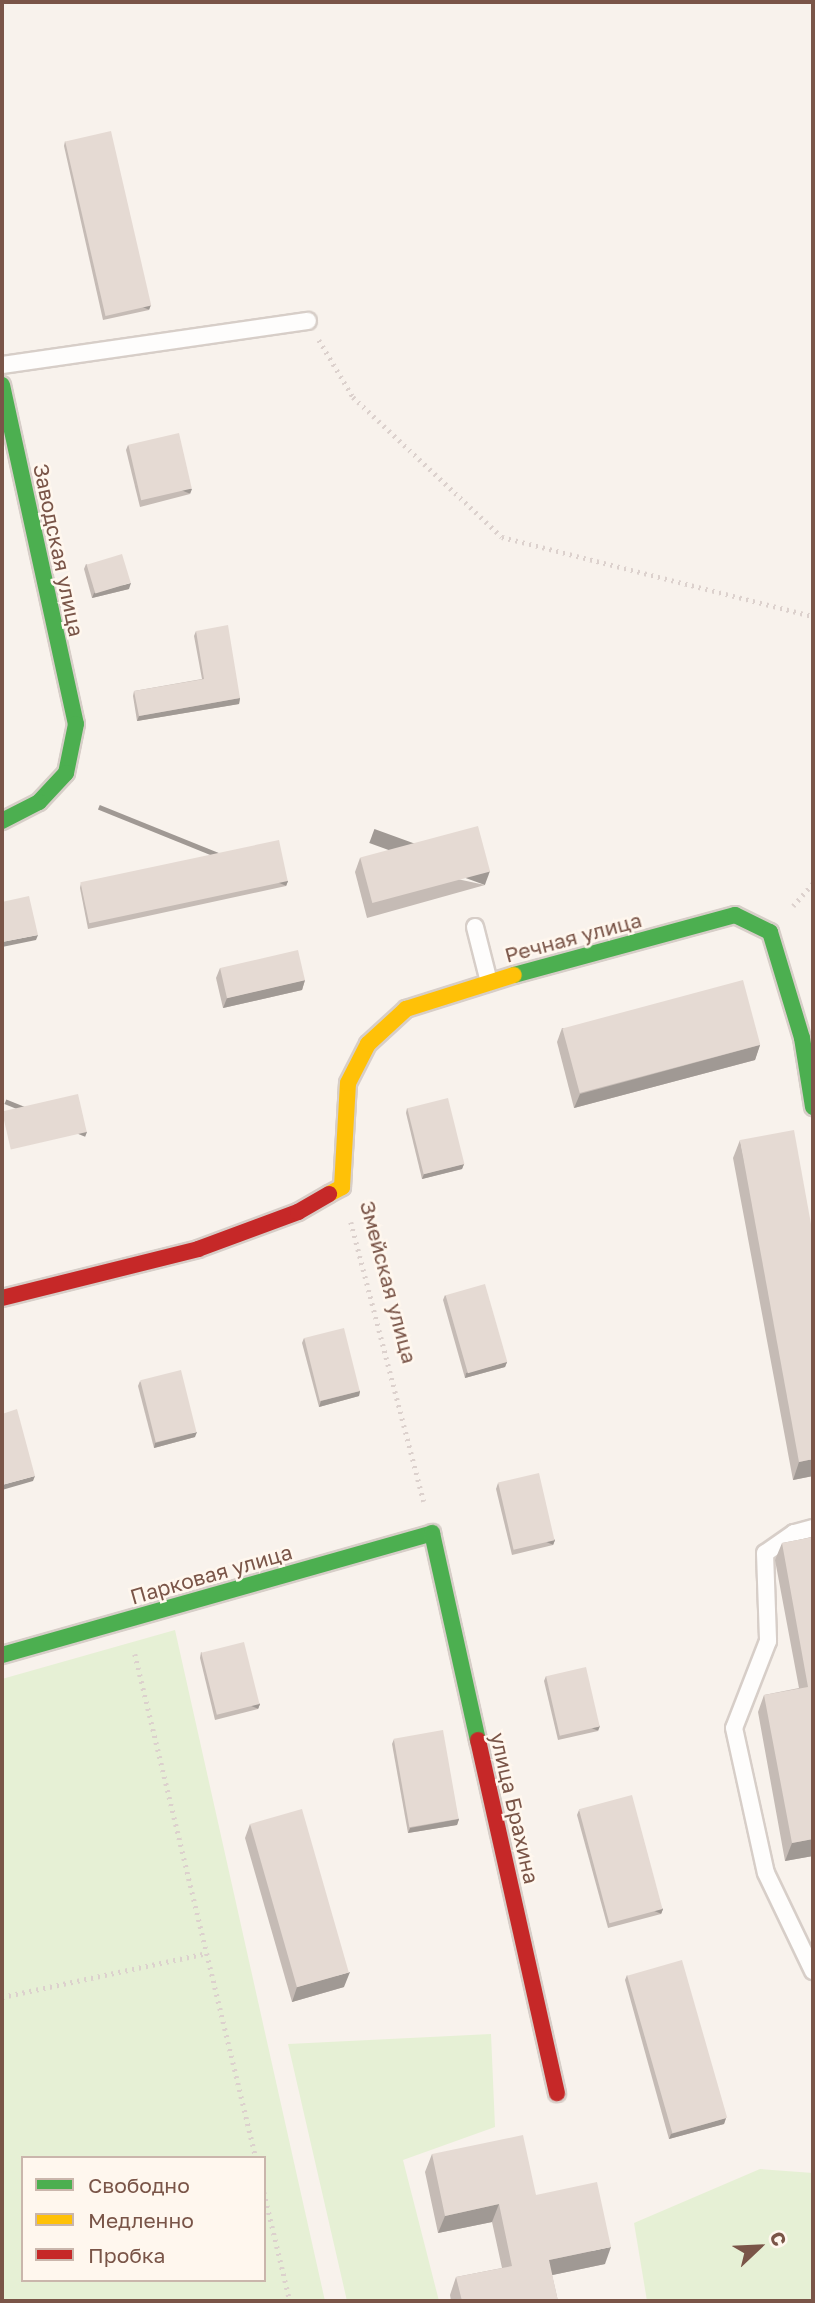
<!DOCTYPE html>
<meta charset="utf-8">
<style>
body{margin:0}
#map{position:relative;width:815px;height:2303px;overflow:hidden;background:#f8f2ec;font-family:"Golos Text",sans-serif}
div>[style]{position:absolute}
.green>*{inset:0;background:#e6f0d5}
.path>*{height:4.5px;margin-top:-2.25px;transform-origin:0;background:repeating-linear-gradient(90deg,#dcd1cd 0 2px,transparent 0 7px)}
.roads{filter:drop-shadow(2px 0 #d7cec8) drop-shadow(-2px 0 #d7cec8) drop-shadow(0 2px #d7cec8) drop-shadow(0 -2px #d7cec8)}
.lane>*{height:16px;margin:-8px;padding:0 8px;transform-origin:8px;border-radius:8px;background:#fefdfc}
.fast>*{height:16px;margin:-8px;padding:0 8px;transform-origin:8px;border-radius:8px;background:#4caf50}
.slow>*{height:16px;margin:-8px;padding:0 8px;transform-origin:8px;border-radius:8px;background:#ffc107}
.jam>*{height:16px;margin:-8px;padding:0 8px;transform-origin:8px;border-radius:8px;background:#c62828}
.wall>*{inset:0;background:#c5bbb5}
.shaded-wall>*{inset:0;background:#a09994;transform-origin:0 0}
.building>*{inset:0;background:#e5dad3;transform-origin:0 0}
span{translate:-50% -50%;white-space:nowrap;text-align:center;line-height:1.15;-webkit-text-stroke:5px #fff7ee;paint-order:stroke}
.street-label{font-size:21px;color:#7a5548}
.frame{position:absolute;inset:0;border:4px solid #7a5548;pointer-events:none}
.legend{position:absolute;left:21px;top:2156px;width:245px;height:126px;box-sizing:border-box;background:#fff7ee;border:2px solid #cab6ac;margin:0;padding:9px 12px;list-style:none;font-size:21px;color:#7a5548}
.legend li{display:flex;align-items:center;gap:14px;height:35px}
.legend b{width:35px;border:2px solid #cab6ac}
.north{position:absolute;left:724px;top:2212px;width:70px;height:70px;-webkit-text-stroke:5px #fff7ee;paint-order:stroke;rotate:67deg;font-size:19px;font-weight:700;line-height:28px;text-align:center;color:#7a5548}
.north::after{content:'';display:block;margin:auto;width:24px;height:32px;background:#7a5548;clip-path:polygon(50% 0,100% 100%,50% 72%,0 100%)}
</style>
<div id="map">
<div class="green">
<div style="clip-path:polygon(evenodd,175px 1630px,325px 2301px,2px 2301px,2px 1679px,175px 1630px,23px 2158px,264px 2158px,264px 2280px,23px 2280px,23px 2158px)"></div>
<div style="clip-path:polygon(491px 2034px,495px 2127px,403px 2160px,439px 2301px,347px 2301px,288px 2044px)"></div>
<div style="clip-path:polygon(760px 2169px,813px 2173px,813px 2301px,647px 2301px,634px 2223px)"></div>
</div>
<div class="path">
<div style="left:319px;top:340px;width:66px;rotate:59.2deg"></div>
<div style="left:353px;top:397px;width:204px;rotate:43.2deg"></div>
<div style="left:502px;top:537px;width:321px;rotate:14.3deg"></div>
<div style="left:793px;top:906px;width:30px;rotate:-49deg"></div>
<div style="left:351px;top:1222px;width:289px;rotate:75.4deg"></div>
<div style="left:135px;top:1654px;width:518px;rotate:76.5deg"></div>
<div style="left:2px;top:1997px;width:210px;rotate:-12.1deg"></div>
<div style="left:264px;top:2192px;width:112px;rotate:76.6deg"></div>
</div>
<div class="roads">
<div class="lane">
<div style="left:2px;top:365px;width:309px;rotate:-8.2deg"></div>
<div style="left:475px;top:927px;width:57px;rotate:75.7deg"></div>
<div style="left:813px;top:1528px;width:20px;rotate:165deg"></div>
<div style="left:794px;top:1533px;width:35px;rotate:145deg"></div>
<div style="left:765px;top:1553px;width:88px;rotate:88deg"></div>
<div style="left:768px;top:1641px;width:93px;rotate:111.3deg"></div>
<div style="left:734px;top:1728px;width:148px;rotate:77.6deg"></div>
<div style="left:766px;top:1873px;width:109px;rotate:64.4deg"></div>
</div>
<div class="fast">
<div style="left:2px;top:385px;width:347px;rotate:77.7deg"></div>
<div style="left:76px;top:724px;width:50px;rotate:101.5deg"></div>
<div style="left:66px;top:773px;width:40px;rotate:133deg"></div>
<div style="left:39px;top:802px;width:42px;rotate:152.8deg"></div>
<div style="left:514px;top:975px;width:229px;rotate:-15.2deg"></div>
<div style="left:735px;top:915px;width:39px;rotate:26deg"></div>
<div style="left:770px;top:932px;width:111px;rotate:73.2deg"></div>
<div style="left:802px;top:1038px;width:70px;rotate:80.9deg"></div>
<div style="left:2px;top:1655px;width:447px;rotate:-15.8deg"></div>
<div style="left:432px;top:1533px;width:212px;rotate:77.5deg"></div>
</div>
<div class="slow">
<div style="left:329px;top:1194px;width:15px;rotate:-28deg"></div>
<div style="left:342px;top:1187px;width:104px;rotate:-86.7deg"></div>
<div style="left:348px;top:1083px;width:44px;rotate:-62.9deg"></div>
<div style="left:368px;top:1044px;width:52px;rotate:-42.6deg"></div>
<div style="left:406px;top:1009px;width:113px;rotate:-17.5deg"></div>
</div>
<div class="jam">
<div style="left:2px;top:1298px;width:202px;rotate:-14deg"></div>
<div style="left:198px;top:1249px;width:107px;rotate:-20.3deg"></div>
<div style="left:298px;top:1212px;width:36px;rotate:-30deg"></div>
<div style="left:478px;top:1740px;width:362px;rotate:77.4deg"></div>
</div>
</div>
<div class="wall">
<div style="clip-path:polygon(65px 141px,149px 310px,103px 320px,64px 146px)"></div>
<div style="clip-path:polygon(128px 445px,190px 494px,140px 507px,126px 450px)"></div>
<div style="clip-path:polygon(86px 564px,129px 589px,92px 598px,84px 569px)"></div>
<div style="clip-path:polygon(196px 631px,240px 698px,239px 704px,137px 721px,133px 696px,134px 691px,202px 679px,194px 636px)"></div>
<div style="clip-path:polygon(360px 858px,485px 885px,367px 918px,355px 872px)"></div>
<div style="clip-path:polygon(288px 881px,286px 886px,88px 929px,80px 888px,81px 883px)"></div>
<div style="clip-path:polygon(220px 968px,305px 980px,302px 990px,223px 1008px,216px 978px)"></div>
<div style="clip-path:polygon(562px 1028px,760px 1045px,755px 1060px,574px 1108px,557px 1042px)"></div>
<div style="clip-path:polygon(407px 1108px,464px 1164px,462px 1169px,422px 1179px,406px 1113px)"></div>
<div style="clip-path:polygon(740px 1140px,813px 1476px,793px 1480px,733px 1158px)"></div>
<div style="clip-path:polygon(445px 1295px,507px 1362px,505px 1367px,465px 1378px,443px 1300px)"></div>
<div style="clip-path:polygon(304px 1338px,360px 1391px,359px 1396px,319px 1407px,302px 1343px)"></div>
<div style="clip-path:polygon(140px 1381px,195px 1437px,154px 1448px,138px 1386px)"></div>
<div style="clip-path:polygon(498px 1483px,555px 1540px,553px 1545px,512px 1555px,496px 1489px)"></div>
<div style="clip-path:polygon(813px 1537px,813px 1856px,785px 1861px,758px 1712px,764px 1695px,799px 1688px,775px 1560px,782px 1543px)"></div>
<div style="clip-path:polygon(201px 1652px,260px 1704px,258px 1709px,215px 1720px,200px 1658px)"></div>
<div style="clip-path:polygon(546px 1676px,598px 1731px,558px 1740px,544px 1681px)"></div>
<div style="clip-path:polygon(394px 1739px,459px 1819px,457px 1825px,408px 1833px,392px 1744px)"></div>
<div style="clip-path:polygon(579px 1810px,663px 1909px,661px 1914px,608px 1928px,577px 1815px)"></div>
<div style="clip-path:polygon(250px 1824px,344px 1987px,292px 2002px,245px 1838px)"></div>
<div style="clip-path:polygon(627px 1975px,726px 2118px,724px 2124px,669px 2139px,625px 1980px)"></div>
<div style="clip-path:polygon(432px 2154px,536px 2195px,605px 2264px,552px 2275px,558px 2301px,451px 2301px,450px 2295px,456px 2277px,502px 2268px,492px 2222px,438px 2233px,425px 2172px)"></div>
</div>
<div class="shaded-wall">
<div style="left:151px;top:305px;width:5px;height:47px;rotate:112deg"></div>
<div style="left:192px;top:489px;width:5px;height:52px;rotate:112deg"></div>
<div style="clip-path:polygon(131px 583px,129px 589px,92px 598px,94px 593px)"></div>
<div style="clip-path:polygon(240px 698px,239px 704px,137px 721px,139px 716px)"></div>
<div style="left:490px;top:871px;width:15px;height:123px;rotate:110deg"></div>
<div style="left:288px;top:881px;width:5px;height:203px;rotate:112deg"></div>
<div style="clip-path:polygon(38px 935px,36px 940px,2px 947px,2px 942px)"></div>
<div style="clip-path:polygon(305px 980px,302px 990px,223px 1008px,227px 998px)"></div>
<div style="clip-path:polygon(760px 1045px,755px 1060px,574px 1108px,580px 1094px)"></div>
<div style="left:87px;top:1132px;width:5px;height:87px;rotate:112deg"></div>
<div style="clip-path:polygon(464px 1164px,462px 1169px,422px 1179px,424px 1174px)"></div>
<div style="clip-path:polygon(507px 1362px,505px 1367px,465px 1378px,466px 1373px)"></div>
<div style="clip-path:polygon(360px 1391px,359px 1396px,319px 1407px,321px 1401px)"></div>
<div style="clip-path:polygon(197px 1432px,195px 1437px,154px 1448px,155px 1443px)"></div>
<div style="clip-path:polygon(813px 1459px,813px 1476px,793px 1480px,799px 1462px)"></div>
<div style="clip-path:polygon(35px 1476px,33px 1481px,2px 1490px,2px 1485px)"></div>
<div style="left:555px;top:1540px;width:5px;height:42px;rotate:112deg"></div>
<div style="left:260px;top:1704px;width:5px;height:44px;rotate:112deg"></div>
<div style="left:600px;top:1726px;width:5px;height:41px;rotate:112deg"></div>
<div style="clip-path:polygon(459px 1819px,457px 1825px,408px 1833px,410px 1828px)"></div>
<div style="clip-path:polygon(813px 1839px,813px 1856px,785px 1861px,792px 1843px)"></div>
<div style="left:663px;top:1909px;width:5px;height:55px;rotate:112deg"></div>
<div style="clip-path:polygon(350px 1972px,344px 1987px,292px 2002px,297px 1987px)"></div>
<div style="clip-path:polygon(726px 2118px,724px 2124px,669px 2139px,671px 2134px)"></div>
<div style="clip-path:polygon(499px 2204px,492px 2222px,438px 2233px,445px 2216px)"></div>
<div style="clip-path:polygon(611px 2247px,605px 2264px,543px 2277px,549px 2260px)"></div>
</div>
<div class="building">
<div style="left:111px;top:131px;width:179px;height:47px;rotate:77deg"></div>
<div style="left:179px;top:433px;width:57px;height:52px;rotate:77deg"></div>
<div style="left:122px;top:554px;width:30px;height:37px;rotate:73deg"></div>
<div style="clip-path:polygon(228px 625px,240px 698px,139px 716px,134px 691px,204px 679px,196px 631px)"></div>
<div style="left:478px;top:826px;width:47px;height:122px;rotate:75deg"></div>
<div style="left:279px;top:840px;width:42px;height:203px;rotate:78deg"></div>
<div style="clip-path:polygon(29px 896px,38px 935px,2px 942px,2px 902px)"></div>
<div style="left:298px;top:950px;width:31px;height:80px;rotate:77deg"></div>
<div style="left:743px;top:980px;width:67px;height:187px;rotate:75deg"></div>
<div style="left:78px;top:1094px;width:39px;height:78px;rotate:77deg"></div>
<div style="left:448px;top:1098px;width:68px;height:42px;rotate:76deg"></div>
<div style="clip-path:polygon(794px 1130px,813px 1235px,813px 1459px,799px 1462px,740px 1140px)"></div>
<div style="left:485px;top:1284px;width:81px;height:41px;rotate:74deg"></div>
<div style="left:344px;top:1328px;width:65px;height:41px;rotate:76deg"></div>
<div style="left:181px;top:1370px;width:64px;height:42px;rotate:76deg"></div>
<div style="clip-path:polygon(17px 1409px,35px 1476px,2px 1485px,2px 1414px)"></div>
<div style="left:539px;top:1473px;width:69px;height:42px;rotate:77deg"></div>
<div style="clip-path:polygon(813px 1537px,813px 1839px,792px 1843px,764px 1695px,808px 1687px,782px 1543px)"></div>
<div style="left:244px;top:1642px;width:64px;height:44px;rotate:76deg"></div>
<div style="left:586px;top:1667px;width:61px;height:41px;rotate:77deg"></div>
<div style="left:443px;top:1730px;width:90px;height:50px;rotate:80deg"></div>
<div style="left:632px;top:1795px;width:118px;height:55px;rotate:75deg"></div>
<div style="left:302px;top:1809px;width:170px;height:54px;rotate:74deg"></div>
<div style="left:682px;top:1960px;width:164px;height:57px;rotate:74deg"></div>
<div style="clip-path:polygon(523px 2135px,536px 2195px,597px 2182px,611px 2247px,549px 2260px,558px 2301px,462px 2301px,456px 2277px,512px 2266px,499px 2204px,445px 2216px,432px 2154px)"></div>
</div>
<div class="street-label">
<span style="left:59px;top:550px;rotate:78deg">Заводская улица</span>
<span style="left:573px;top:937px;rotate:-15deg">Речная улица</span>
<span style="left:389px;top:1282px;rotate:75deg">Змейская улица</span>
<span style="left:211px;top:1574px;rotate:-16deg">Парковая улица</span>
<span style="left:515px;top:1808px;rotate:77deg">улица Брахина</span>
</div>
<div class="frame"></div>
<ul class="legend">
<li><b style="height:9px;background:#4caf50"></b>Свободно</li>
<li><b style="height:9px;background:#ffc107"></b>Медленно</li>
<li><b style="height:9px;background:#c62828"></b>Пробка</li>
</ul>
<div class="north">С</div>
</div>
